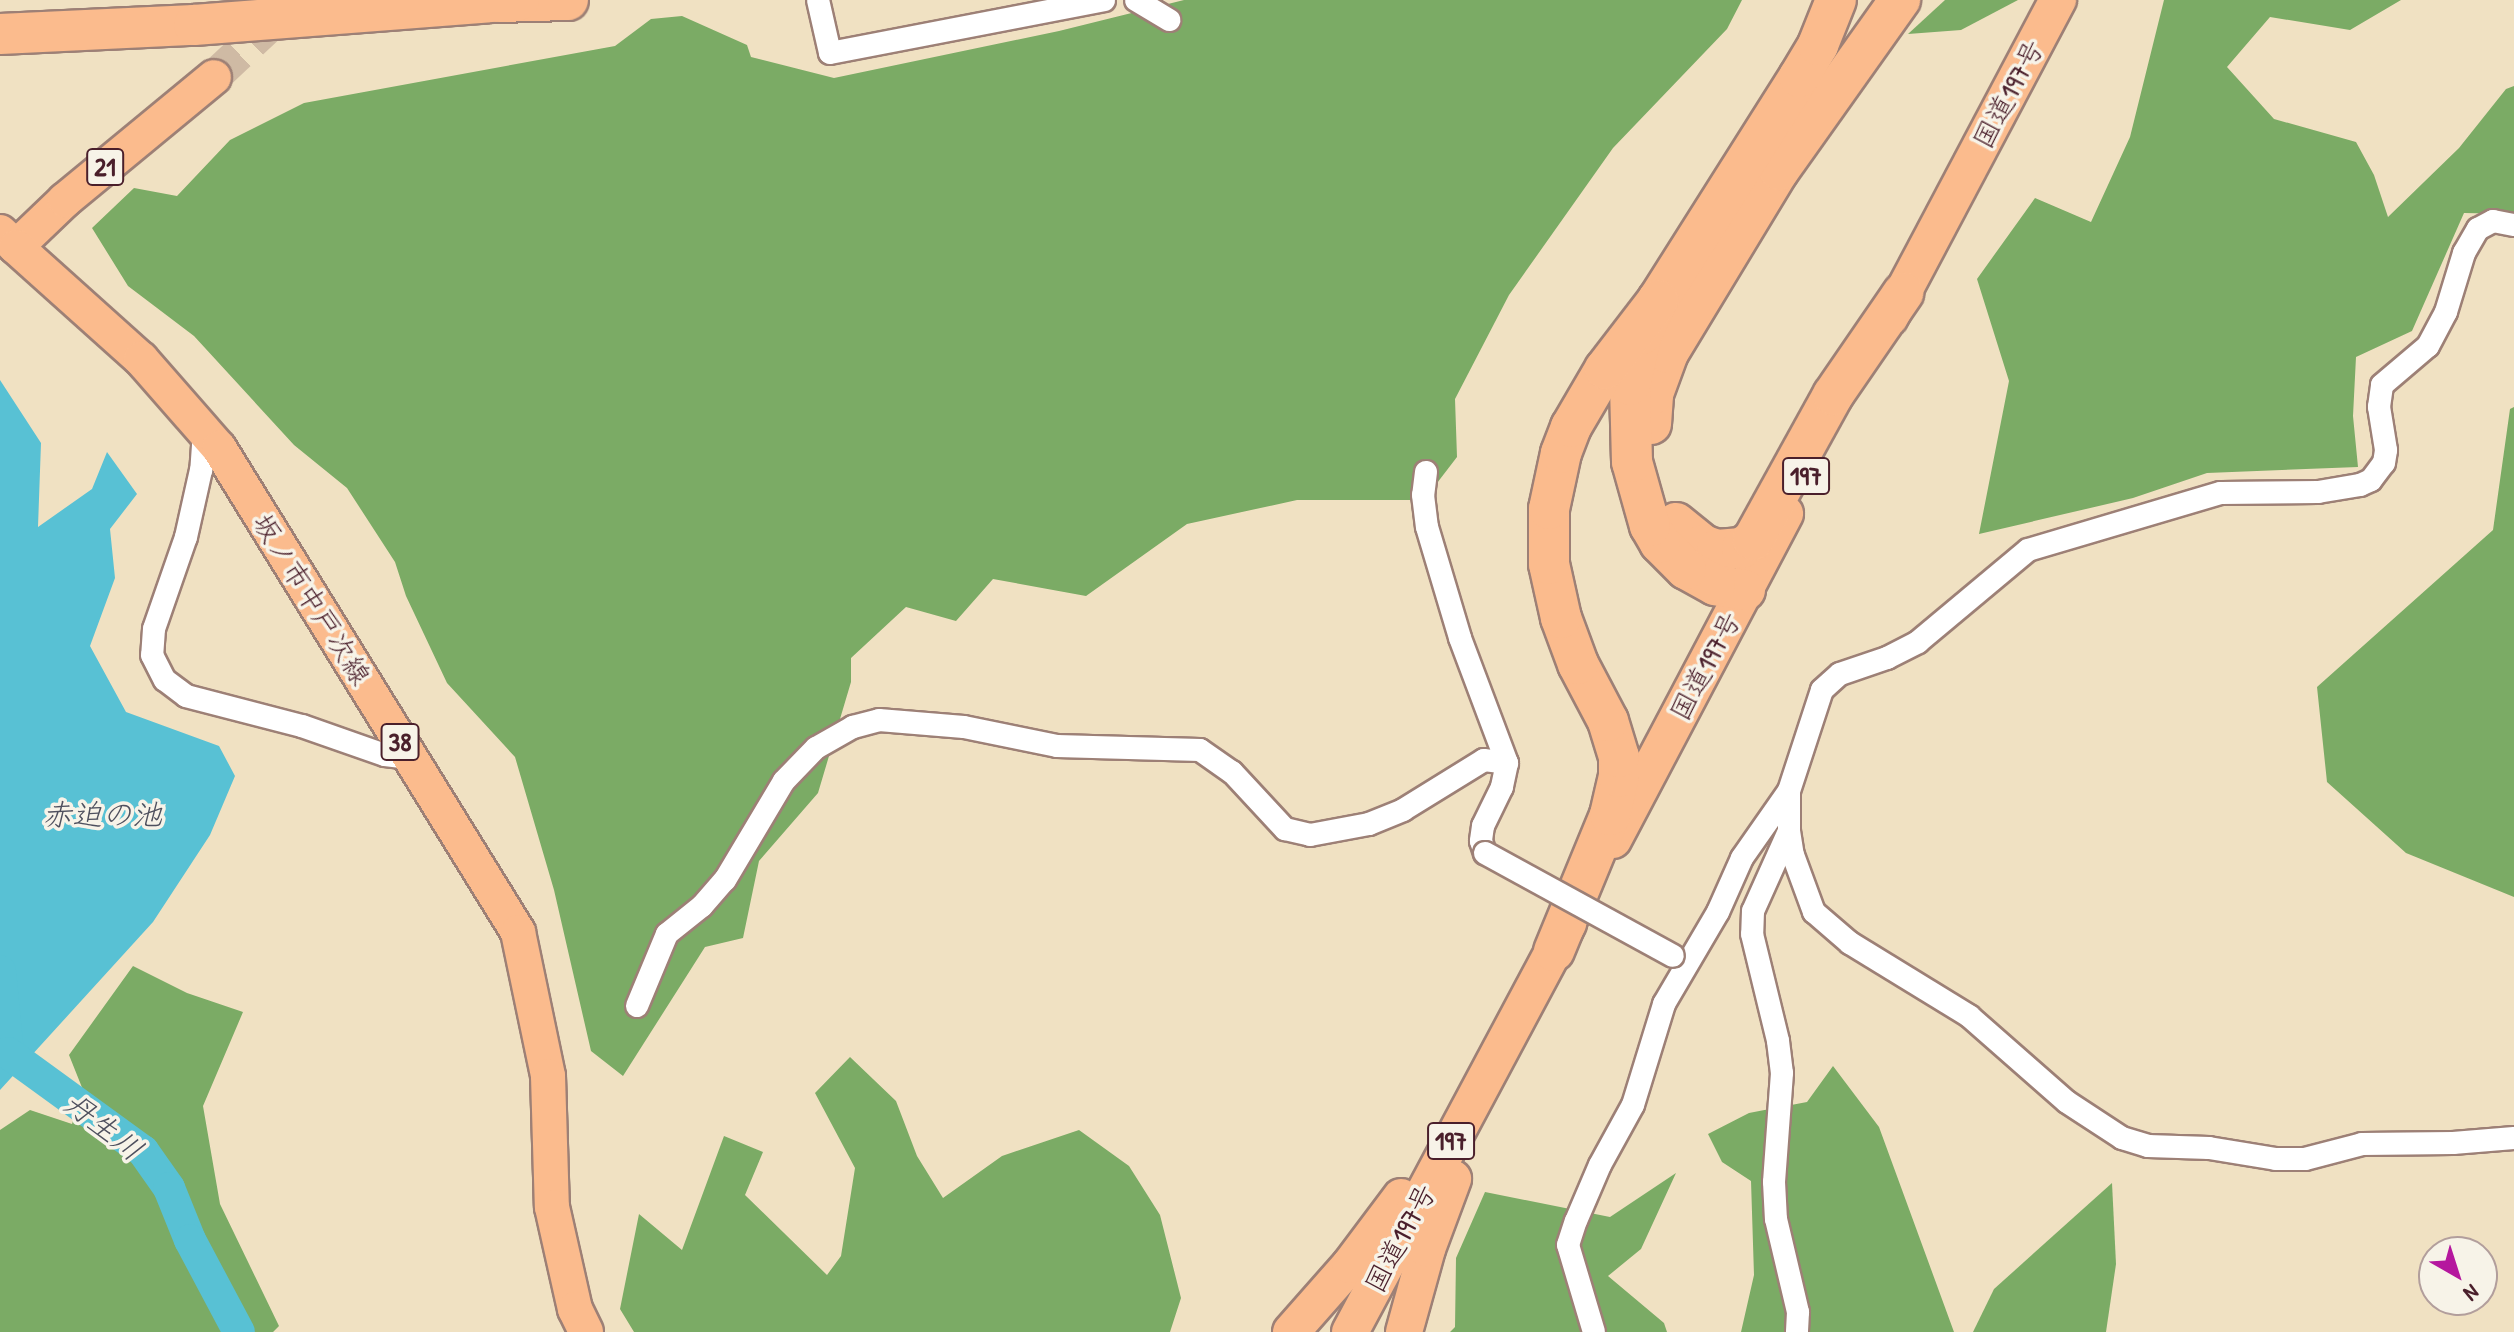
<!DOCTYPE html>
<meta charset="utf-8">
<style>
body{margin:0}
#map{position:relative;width:2514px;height:1332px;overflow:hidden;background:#f0e1c2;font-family:"Patrick Hand","Klee One",sans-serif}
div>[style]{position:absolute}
.forest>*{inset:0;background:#7bab65}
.water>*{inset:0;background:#58c1d4}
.river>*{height:32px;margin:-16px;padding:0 16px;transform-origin:16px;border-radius:16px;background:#58c1d4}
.primary-tunnel>*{height:34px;margin-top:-17px;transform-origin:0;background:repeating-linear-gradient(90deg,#cfbaa4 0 34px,transparent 0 51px)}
.roads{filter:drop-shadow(2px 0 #9d8076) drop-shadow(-2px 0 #9d8076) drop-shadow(0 2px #9d8076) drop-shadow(0 -2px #9d8076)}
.minor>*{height:22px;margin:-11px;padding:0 11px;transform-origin:11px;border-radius:11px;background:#fff}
.primary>*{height:34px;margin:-17px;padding:0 17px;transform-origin:17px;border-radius:17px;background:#fbbb8d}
.trunk>*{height:36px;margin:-18px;padding:0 18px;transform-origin:18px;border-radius:18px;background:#fbbb8d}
.motorway>*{height:40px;margin:-20px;padding:0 20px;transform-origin:20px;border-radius:20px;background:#fbbb8d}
.bridges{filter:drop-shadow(2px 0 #9d8076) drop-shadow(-2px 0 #9d8076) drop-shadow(0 2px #9d8076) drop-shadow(0 -2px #9d8076)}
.minor-bridge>*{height:22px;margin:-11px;padding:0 11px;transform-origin:11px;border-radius:11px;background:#fff}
span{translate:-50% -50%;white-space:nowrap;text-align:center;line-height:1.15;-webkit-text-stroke:7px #f7f3e8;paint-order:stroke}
.shield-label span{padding:2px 6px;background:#f7f3e8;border:2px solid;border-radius:6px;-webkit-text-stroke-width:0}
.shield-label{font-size:26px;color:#4a1f2b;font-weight:700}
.street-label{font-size:28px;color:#4a1f2b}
.water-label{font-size:30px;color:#4e505e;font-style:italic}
.north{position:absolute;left:2418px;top:1236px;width:80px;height:80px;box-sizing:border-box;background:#f7f3e8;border:2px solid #b29e9c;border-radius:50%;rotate:141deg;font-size:22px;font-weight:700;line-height:32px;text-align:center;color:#4a1f2b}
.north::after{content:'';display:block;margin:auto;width:28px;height:36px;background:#b5179e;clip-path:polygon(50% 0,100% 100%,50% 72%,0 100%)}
</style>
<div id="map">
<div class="forest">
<div style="clip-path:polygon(1184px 0,1742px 0,1727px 29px,1613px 148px,1509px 295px,1455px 399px,1457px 457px,1424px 500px,1297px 500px,1187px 524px,1086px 596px,993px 579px,956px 621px,906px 607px,851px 658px,851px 682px,818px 793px,759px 861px,743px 938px,705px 947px,623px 1076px,591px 1051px,554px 890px,515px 757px,447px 683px,406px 596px,395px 562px,347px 488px,294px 445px,194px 336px,128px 286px,92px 228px,134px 188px,177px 196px,230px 140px,304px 103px,615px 46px,651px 19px,682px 16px,747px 45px,751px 57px,834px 78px,1059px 31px)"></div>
<div style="clip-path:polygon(1945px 0,2018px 0,1961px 30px,1908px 34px)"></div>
<div style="clip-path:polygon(2164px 0,2401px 0,2350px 30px,2270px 17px,2227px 67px,2274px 119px,2356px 142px,2374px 175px,2388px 217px,2459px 148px,2506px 89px,2514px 86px,2514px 214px,2464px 213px,2412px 331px,2356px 357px,2353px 416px,2358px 467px,2207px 473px,2133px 498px,1979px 534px,2009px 381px,1977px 279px,2035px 198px,2091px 222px,2130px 137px)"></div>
<div style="clip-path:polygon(2514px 407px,2514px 897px,2406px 853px,2327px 782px,2317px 687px,2493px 530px,2510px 409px)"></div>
<div style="clip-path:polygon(133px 966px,187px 993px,243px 1012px,203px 1106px,220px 1204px,279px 1326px,273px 1332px,0 1332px,0 1130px,30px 1110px,72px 1124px,83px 1090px,69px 1055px)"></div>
<div style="clip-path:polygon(850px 1057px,896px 1101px,917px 1156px,943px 1198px,1002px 1156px,1079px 1130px,1129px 1166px,1160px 1215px,1181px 1298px,1170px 1332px,634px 1332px,620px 1309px,639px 1214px,682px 1250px,724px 1136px,763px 1152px,745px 1195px,827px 1275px,841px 1256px,855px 1168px,815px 1093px)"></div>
<div style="clip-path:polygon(1833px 1066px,1879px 1127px,1954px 1332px,1741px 1332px,1754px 1275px,1751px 1181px,1722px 1162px,1708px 1134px,1749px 1113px,1807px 1102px)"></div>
<div style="clip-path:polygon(1676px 1173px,1641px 1249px,1608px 1276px,1664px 1323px,1667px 1332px,1450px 1332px,1455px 1327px,1456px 1258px,1485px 1192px,1610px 1217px)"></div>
<div style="clip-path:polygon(2112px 1183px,2116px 1264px,2106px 1332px,1973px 1332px,1994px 1289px)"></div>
</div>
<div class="water">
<div style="clip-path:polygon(0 380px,41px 443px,38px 527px,92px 489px,107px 452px,137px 494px,110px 529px,115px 578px,90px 646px,126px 712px,219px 746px,235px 776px,210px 835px,153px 922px,0 1090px)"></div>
</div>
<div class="river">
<div style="left:0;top:971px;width:82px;rotate:84.4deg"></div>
<div style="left:8px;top:1053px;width:167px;rotate:36deg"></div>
<div style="left:143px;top:1151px;width:45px;rotate:54.9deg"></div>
<div style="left:169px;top:1188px;width:56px;rotate:68deg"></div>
<div style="left:190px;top:1240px;width:104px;rotate:62deg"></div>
</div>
<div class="primary-tunnel">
<div style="left:214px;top:77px;width:101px;rotate:-43deg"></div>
</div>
<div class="roads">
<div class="minor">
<div style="left:818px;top:0;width:54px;rotate:77.2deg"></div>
<div style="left:830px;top:53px;width:279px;rotate:-10.9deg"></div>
<div style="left:1136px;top:0;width:39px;rotate:31deg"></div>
<div style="left:204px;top:431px;width:39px;rotate:94deg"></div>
<div style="left:201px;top:470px;width:69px;rotate:102.6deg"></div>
<div style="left:186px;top:537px;width:97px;rotate:109.2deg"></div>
<div style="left:154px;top:629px;width:26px;rotate:94deg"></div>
<div style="left:152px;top:655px;width:28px;rotate:63deg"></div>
<div style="left:165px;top:680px;width:26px;rotate:37deg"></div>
<div style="left:186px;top:696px;width:120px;rotate:14.5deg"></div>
<div style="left:302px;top:726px;width:88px;rotate:19.3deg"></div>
<div style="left:385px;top:755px;width:25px;rotate:7deg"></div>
<div style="left:1426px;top:472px;width:23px;rotate:97deg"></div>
<div style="left:1423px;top:495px;width:32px;rotate:83deg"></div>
<div style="left:1427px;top:527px;width:116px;rotate:73.4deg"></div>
<div style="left:1460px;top:638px;width:134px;rotate:69.4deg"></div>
<div style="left:1507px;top:763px;width:25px;rotate:102deg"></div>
<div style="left:1502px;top:787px;width:43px;rotate:116deg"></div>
<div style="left:1483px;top:826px;width:15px;rotate:98deg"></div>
<div style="left:1481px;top:841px;width:13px;rotate:72deg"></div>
<div style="left:1789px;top:791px;width:40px;rotate:90deg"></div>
<div style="left:1789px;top:831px;width:24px;rotate:81deg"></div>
<div style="left:1793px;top:855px;width:61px;rotate:69.8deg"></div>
<div style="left:1814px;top:912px;width:48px;rotate:40.7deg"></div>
<div style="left:1850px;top:943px;width:140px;rotate:31.5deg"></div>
<div style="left:1969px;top:1016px;width:130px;rotate:41.3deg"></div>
<div style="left:2067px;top:1102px;width:66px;rotate:33.2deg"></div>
<div style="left:2122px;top:1138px;width:27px;rotate:17deg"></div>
<div style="left:2148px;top:1146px;width:61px;rotate:1.9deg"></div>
<div style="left:2209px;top:1148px;width:68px;rotate:9.3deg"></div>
<div style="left:2276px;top:1159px;width:29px"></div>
<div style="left:2305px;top:1159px;width:59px;rotate:-14.7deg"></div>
<div style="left:2362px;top:1144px;width:91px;rotate:-0.6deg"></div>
<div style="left:2453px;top:1143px;width:61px;rotate:-4.7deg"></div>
<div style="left:1789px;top:831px;width:88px;rotate:114.2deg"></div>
<div style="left:1753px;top:911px;width:23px;rotate:92deg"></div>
<div style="left:1752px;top:934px;width:110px;rotate:76.3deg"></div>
<div style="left:1778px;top:1041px;width:32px;rotate:83deg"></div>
<div style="left:1782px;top:1073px;width:109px;rotate:94.2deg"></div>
<div style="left:1774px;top:1182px;width:37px;rotate:87deg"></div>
<div style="left:1776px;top:1219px;width:96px;rotate:76.7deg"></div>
<div style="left:1798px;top:1312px;width:20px;rotate:93deg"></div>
<div style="left:637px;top:1006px;width:78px;rotate:-67.4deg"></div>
<div style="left:667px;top:934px;width:45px;rotate:-38.7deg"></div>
<div style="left:702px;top:906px;width:35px;rotate:-49deg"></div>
<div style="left:725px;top:880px;width:115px;rotate:-59.2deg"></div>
<div style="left:784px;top:781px;width:46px;rotate:-45.9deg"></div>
<div style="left:816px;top:748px;width:43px;rotate:-29.6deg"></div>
<div style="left:853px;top:727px;width:27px;rotate:-15deg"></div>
<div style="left:879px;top:720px;width:85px;rotate:4.7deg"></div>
<div style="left:964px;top:727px;width:95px;rotate:11.5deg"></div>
<div style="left:1057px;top:746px;width:143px;rotate:1.6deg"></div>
<div style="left:1200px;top:750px;width:39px;rotate:35deg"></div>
<div style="left:1232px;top:772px;width:78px;rotate:47.1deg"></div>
<div style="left:1285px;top:829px;width:26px;rotate:13deg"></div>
<div style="left:1310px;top:835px;width:60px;rotate:-10.6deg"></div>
<div style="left:1369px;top:824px;width:37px;rotate:-22deg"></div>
<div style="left:1403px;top:810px;width:95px;rotate:-31.7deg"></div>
<div style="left:1484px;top:760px;width:23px;rotate:7deg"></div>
<div style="left:1594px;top:1332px;width:91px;rotate:-106.6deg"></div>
<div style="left:1568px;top:1245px;width:25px;rotate:-72deg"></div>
<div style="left:1576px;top:1221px;width:61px;rotate:-66.8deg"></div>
<div style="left:1600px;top:1165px;width:68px;rotate:-61.2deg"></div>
<div style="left:1633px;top:1105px;width:106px;rotate:-72.9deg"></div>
<div style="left:1664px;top:1004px;width:107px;rotate:-59.6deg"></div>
<div style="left:1718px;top:912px;width:59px;rotate:-66deg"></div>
<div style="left:1742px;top:858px;width:82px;rotate:-55deg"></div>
<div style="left:1789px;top:791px;width:106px;rotate:-71.9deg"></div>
<div style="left:1822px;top:690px;width:24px;rotate:-42deg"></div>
<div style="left:1840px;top:674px;width:50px;rotate:-18.8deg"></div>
<div style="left:1887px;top:658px;width:35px;rotate:-27deg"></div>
<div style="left:1918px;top:642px;width:143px;rotate:-39.9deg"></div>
<div style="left:2028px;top:550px;width:201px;rotate:-16.5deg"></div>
<div style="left:2221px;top:493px;width:97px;rotate:-0.6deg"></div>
<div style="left:2318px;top:492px;width:43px;rotate:-9.5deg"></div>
<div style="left:2360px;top:485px;width:12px;rotate:-24deg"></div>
<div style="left:2371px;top:480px;width:21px;rotate:-53deg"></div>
<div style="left:2384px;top:463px;width:13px;rotate:-81deg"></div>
<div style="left:2386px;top:450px;width:44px;rotate:-99.2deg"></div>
<div style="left:2379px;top:407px;width:22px;rotate:-82deg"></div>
<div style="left:2382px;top:385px;width:60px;rotate:-40.3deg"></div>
<div style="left:2428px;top:346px;width:38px;rotate:-62deg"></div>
<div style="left:2446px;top:312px;width:62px;rotate:-73deg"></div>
<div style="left:2464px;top:253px;width:28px;rotate:-60deg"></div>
<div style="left:2478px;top:229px;width:17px;rotate:-28deg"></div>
<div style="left:2493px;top:221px;width:21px;rotate:11deg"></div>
</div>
<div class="primary">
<div style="left:0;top:232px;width:22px;rotate:43deg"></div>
<div style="left:16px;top:247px;width:68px;rotate:-43.8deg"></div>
<div style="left:65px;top:200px;width:193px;rotate:-39.5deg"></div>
<div style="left:16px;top:247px;width:168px;rotate:41.9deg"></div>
<div style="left:141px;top:359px;width:118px;rotate:48.8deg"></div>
<div style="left:219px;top:448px;width:569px;rotate:58.29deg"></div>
<div style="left:518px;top:932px;width:147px;rotate:78.2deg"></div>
<div style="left:548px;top:1076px;width:131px;rotate:88.3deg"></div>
<div style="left:552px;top:1207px;width:105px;rotate:77.3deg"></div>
<div style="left:575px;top:1309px;width:25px;rotate:64deg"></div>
</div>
<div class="trunk">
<div style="left:1890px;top:317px;width:359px;rotate:-62.1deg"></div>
<div style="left:1613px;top:840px;width:369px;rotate:-62.2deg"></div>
<div style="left:1291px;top:1332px;width:89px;rotate:-48.6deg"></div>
<div style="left:1350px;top:1265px;width:85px;rotate:-53.1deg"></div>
<div style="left:1350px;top:1332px;width:463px;rotate:-61.9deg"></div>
<div style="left:1404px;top:1332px;width:86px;rotate:-74.5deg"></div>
<div style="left:1427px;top:1249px;width:75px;rotate:-69.6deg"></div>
</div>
<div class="motorway">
<div style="left:499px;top:2px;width:69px;rotate:-1.7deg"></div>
<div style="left:0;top:34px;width:194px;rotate:-2.7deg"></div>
<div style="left:194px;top:25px;width:326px;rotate:-4.4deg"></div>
<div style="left:1651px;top:424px;width:30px;rotate:-86deg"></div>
<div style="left:1653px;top:394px;width:44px;rotate:-69.9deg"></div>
<div style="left:1668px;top:353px;width:214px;rotate:-58.8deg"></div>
<div style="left:1779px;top:170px;width:209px;rotate:-54.6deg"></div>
<div style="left:1676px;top:523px;width:35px;rotate:39deg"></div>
<div style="left:1703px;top:545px;width:15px;rotate:20deg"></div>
<div style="left:1717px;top:550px;width:25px;rotate:-5deg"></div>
<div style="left:1742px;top:548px;width:14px;rotate:-36deg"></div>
<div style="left:1753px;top:540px;width:166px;rotate:-61.1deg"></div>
<div style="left:1833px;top:395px;width:124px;rotate:-55.5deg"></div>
<div style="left:1745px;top:590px;width:30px;rotate:-171deg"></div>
<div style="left:1715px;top:585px;width:33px;rotate:-151deg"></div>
<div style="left:1686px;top:569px;width:37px;rotate:-135deg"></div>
<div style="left:1660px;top:543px;width:20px;rotate:-120deg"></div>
<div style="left:1650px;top:526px;width:66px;rotate:-105.7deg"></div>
<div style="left:1632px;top:462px;width:77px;rotate:-91.5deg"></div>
<div style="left:1630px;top:385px;width:52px;rotate:-76.8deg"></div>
<div style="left:1642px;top:334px;width:38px;rotate:-65deg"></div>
<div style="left:1658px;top:300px;width:264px;rotate:-57.7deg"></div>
<div style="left:1799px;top:77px;width:37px;rotate:-59deg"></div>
<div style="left:1818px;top:45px;width:48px;rotate:-68.2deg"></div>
<div style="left:1554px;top:951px;width:147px;rotate:-67.6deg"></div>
<div style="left:1610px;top:815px;width:39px;rotate:-77deg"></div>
<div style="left:1619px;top:777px;width:20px;rotate:-90deg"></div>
<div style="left:1619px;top:757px;width:38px;rotate:-107deg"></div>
<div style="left:1608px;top:721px;width:64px;rotate:-117.8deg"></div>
<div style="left:1578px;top:664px;width:49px;rotate:-110.3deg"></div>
<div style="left:1561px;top:618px;width:55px;rotate:-102.5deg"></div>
<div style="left:1549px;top:564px;width:55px;rotate:-90deg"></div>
<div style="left:1549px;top:509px;width:57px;rotate:-77.9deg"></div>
<div style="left:1561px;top:453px;width:28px;rotate:-69deg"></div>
<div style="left:1571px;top:427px;width:67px;rotate:-59.6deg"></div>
<div style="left:1605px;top:369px;width:87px;rotate:-52.5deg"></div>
</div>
</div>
<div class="bridges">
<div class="minor-bridge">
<div style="left:1485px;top:853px;width:214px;rotate:28.7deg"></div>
</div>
</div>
<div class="shield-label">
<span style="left:105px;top:167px">21</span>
<span style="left:1806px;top:476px">197</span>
<span style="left:400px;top:742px">38</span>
<span style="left:1451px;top:1141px">197</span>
</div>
<div class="street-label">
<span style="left:2008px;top:94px;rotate:-62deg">国道197号</span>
<span style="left:312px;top:599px;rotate:58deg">坂ノ市中戸次線</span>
<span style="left:1705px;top:666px;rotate:-62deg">国道197号</span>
<span style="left:1400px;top:1238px;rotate:-62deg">国道197号</span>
</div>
<div class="water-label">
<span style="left:102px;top:814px">赤迫の池</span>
<span style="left:104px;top:1126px;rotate:38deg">丹生川</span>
</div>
<div class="north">N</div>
</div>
